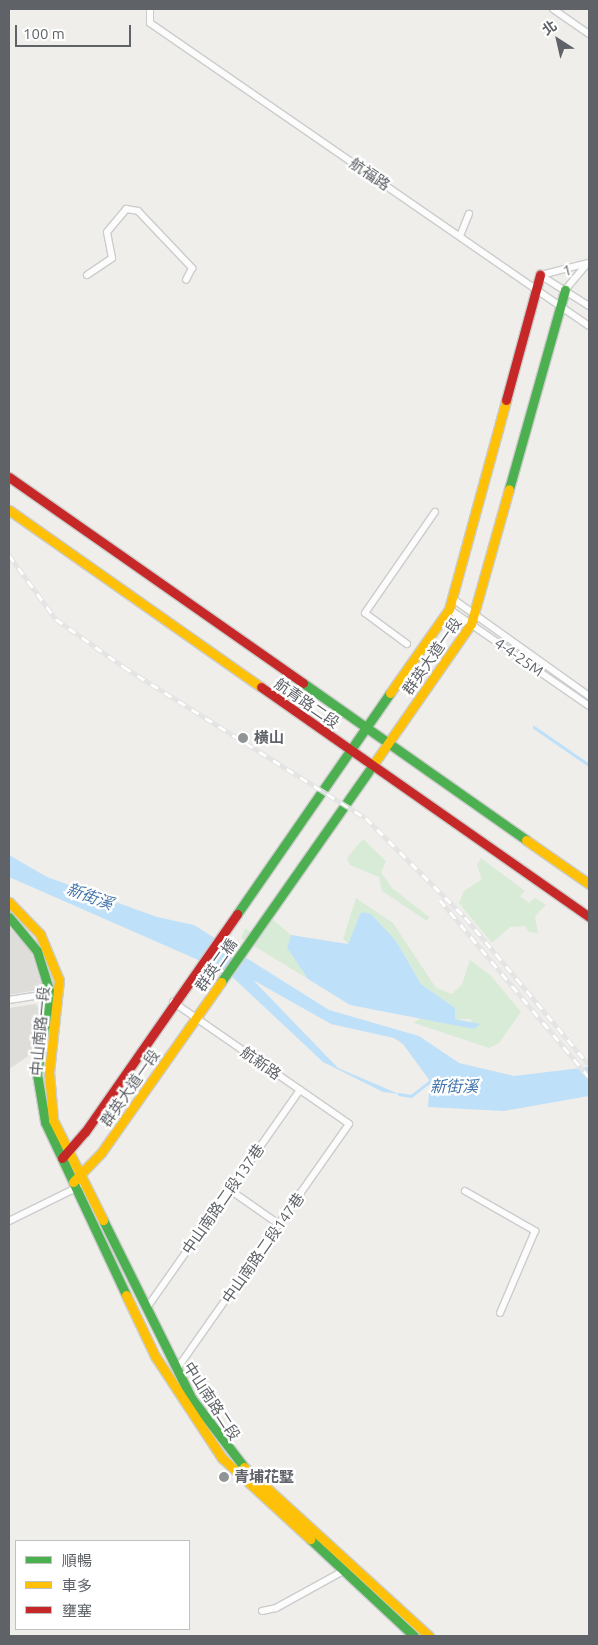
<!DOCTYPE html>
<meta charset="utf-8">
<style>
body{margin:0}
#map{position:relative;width:598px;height:1645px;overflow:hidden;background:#efeeea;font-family:Ubuntu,"Noto Sans TC",sans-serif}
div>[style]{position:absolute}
.industrial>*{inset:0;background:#dfddda}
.green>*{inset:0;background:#d8ebd6}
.water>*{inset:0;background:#bfe0f9}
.stream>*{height:2.5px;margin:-1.25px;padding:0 1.25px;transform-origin:1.25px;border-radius:1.25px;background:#bfe0f9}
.roads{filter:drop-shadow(1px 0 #cbcccc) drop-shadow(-1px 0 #cbcccc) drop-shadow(0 1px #cbcccc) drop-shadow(0 -1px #cbcccc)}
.street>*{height:6px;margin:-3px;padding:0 3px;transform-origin:3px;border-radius:3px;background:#fdfcfc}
.fast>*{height:9px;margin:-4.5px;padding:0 4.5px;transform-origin:4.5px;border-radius:4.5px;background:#4caf50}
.slow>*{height:9px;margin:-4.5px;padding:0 4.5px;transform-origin:4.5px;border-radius:4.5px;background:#ffc107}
.jam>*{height:9px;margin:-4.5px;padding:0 4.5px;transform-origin:4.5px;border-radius:4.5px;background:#c62828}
.rail>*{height:4.5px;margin-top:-2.25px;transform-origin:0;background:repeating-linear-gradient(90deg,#fff 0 8px,#e4e4e4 0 16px);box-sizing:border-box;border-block:1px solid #e4e4e4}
.dots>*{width:14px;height:14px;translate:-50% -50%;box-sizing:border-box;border:2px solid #fff;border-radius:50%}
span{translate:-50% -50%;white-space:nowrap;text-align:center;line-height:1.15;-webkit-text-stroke:4.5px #fff;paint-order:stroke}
.street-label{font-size:15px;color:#5f6368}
.poi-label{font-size:15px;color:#5f6368;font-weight:700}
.left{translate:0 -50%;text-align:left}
.water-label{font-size:16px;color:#4174aa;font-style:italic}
.frame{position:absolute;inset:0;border:10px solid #5f6368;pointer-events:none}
.legend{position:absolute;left:15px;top:1540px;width:175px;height:90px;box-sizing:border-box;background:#fff;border:1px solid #bfc1c3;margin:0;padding:6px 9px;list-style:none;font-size:15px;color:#5f6368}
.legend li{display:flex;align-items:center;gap:10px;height:25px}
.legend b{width:25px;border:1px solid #bfc1c3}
.north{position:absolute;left:533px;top:15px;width:50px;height:50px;-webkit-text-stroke:4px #fff;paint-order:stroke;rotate:325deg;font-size:14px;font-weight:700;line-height:20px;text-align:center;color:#5f6368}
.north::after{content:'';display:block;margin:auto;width:18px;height:22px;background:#5f6368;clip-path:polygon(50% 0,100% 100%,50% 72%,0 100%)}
.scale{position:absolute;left:15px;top:25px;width:116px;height:22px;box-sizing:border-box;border:2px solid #5f6368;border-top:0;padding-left:6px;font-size:15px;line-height:18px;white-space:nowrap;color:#5f6368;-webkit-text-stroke:4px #fff;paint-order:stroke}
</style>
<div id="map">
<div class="industrial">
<div style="clip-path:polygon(9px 927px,31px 951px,43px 989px,9px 995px)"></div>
<div style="clip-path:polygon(36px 1004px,43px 1016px,36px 1051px,9px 1069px,9px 1008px)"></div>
</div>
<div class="green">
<div style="clip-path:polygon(363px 839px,386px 861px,381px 872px,392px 888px,429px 917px,427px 921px,382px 891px,379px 877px,350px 865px,347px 858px)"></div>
<div style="clip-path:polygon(481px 858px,525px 891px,520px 896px,529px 903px,535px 898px,546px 905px,535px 916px,538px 933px,529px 932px,525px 926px,510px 927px,492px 943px,459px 903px,464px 891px,482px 879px,477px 865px)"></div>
<div style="clip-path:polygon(356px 898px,393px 923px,436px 988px,452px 994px,462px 984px,470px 960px,490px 975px,521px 1012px,499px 1043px,489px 1048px,414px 1023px,421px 1017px,474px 1029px,471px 1019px,455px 1019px,455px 1008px,421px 984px,396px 941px,361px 912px,348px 944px,343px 939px)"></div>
<div style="clip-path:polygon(270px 917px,291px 935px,287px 948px,308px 979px,241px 938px,245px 928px,253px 934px)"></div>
</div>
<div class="water">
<div style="clip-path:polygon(9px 855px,47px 877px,157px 917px,194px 925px,329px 1010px,419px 1036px,459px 1063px,514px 1076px,589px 1067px,589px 1096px,504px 1111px,428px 1107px,430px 1081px,403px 1044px,394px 1038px,331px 1024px,253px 980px,338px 1068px,399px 1094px,383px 1092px,323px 1062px,228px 973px,9px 877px)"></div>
<div style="clip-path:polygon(361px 912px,371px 914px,396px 941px,421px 984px,455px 1008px,455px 1019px,480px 1024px,474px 1029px,350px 1005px,308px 979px,287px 948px,291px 935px,348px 944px)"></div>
</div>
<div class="stream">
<div style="left:534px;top:727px;width:67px;rotate:34.6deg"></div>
<div style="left:399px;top:1094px;width:12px;rotate:9deg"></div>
<div style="left:411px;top:1096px;width:24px;rotate:-38deg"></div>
</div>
<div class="roads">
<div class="street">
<div style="left:150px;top:9px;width:14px;rotate:90deg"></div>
<div style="left:150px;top:23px;width:533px;rotate:34.61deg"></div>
<div style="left:553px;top:9px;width:44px;rotate:34.8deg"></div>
<div style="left:460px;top:236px;width:24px;rotate:-68deg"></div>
<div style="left:87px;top:275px;width:30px;rotate:-34deg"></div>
<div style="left:112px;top:258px;width:26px;rotate:-101deg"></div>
<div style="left:107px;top:232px;width:30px;rotate:-50deg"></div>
<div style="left:126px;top:209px;width:12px;rotate:9deg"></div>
<div style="left:138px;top:211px;width:79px;rotate:46.5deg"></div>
<div style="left:192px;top:268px;width:13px;rotate:117deg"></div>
<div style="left:540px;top:275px;width:58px;rotate:32.3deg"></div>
<div style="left:541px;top:275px;width:49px;rotate:-14.3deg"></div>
<div style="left:565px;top:290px;width:34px;rotate:-50deg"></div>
<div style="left:453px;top:599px;width:167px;rotate:35.5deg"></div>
<div style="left:449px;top:609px;width:170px;rotate:34.7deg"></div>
<div style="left:407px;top:644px;width:52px;rotate:-143.6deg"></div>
<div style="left:365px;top:613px;width:123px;rotate:-55.3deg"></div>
<div style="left:9px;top:1000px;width:45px;rotate:-9deg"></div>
<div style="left:173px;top:1002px;width:214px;rotate:34.7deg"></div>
<div style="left:349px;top:1124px;width:301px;rotate:125.1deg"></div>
<div style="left:230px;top:1190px;width:61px;rotate:35deg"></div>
<div style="left:465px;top:1191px;width:81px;rotate:29.7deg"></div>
<div style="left:535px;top:1231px;width:89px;rotate:113.1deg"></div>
<div style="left:9px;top:1221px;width:77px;rotate:-26.2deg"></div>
<div style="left:146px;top:1309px;width:268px;rotate:-54.9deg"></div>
<div style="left:262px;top:1611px;width:14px;rotate:-12deg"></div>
<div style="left:276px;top:1608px;width:77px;rotate:-28.9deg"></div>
</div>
<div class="fast">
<div style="left:509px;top:489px;width:207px;rotate:-74.3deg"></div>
<div style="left:303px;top:683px;width:273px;rotate:35.1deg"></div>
<div style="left:237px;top:914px;width:269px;rotate:-55.3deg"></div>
<div style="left:9px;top:917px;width:44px;rotate:50.5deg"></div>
<div style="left:37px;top:951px;width:44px;rotate:72.8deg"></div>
<div style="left:50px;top:993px;width:82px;rotate:99.1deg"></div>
<div style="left:37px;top:1074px;width:49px;rotate:80.5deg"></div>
<div style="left:45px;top:1122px;width:191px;rotate:64.9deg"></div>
<div style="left:221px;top:982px;width:269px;rotate:-55deg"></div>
<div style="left:103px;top:1220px;width:200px;rotate:63.6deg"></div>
<div style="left:192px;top:1399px;width:86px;rotate:52.6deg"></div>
<div style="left:310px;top:1539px;width:142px;rotate:43deg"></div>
</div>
<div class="slow">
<div style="left:9px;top:510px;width:308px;rotate:35.1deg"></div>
<div style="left:390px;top:693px;width:103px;rotate:-54.9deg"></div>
<div style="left:449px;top:609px;width:217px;rotate:-74.7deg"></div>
<div style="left:375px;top:762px;width:168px;rotate:-55.2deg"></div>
<div style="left:471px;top:624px;width:140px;rotate:-74.3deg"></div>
<div style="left:526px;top:840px;width:77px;rotate:34.9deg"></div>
<div style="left:9px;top:902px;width:45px;rotate:45.9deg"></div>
<div style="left:40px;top:934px;width:50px;rotate:67.6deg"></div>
<div style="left:59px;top:980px;width:93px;rotate:96.2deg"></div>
<div style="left:49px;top:1072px;width:48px;rotate:85.2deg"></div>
<div style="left:53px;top:1120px;width:112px;rotate:63.4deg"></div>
<div style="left:73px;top:1182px;width:40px;rotate:-46deg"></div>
<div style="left:101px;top:1153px;width:209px;rotate:-54.9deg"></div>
<div style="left:126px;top:1295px;width:68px;rotate:64.6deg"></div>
<div style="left:155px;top:1356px;width:122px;rotate:56.7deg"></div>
<div style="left:222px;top:1458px;width:120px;rotate:42.6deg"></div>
<div style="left:244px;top:1467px;width:251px;rotate:42.4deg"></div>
</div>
<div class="jam">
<div style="left:506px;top:400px;width:130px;rotate:-74.8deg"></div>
<div style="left:9px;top:477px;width:359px;rotate:35deg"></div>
<div style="left:261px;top:687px;width:401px;rotate:35deg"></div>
<div style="left:62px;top:1158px;width:35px;rotate:-49deg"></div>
<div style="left:85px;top:1132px;width:266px;rotate:-55.1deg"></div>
</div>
</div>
<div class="rail">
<div style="left:9px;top:555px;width:79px;rotate:53.7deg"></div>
<div style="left:56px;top:619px;width:83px;rotate:35.2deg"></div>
<div style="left:124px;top:667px;width:285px;rotate:32deg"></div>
<div style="left:366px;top:818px;width:140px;rotate:45deg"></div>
<div style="left:465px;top:917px;width:193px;rotate:50deg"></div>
<div style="left:440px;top:900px;width:231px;rotate:49.9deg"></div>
</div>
<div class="dots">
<div style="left:243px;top:738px;background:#919496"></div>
<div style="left:224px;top:1477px;background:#919496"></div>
</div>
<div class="street-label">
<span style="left:370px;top:174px;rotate:34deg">航福路</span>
<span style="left:567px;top:270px;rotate:-13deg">1</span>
<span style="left:432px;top:656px;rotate:-55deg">群英大道一段</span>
<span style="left:519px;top:657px;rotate:35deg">4-4-25M</span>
<span style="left:307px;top:703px;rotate:35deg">航青路二段</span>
<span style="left:216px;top:965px;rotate:-55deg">群英二橋</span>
<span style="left:40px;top:1031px;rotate:-85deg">中山南路一段</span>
<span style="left:261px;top:1063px;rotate:35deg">航新路</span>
<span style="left:130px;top:1088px;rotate:-55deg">群英大道一段</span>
<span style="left:223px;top:1199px;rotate:-55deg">中山南路二段137巷</span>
<span style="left:263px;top:1248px;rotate:-55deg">中山南路二段147巷</span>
<span style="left:212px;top:1401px;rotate:57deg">中山南路二段</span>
</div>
<div class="poi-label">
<span class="left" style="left:254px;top:738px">橫山</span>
<span class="left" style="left:234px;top:1477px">青埔花墅</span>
</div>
<div class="water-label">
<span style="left:90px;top:896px;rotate:20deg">新街溪</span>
<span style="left:454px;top:1086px">新街溪</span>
</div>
<div class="frame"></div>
<ul class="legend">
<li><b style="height:6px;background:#4caf50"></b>順暢</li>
<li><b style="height:6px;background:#ffc107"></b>車多</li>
<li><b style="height:6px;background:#c62828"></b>壅塞</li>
</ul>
<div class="north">北</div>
<div class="scale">100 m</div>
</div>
